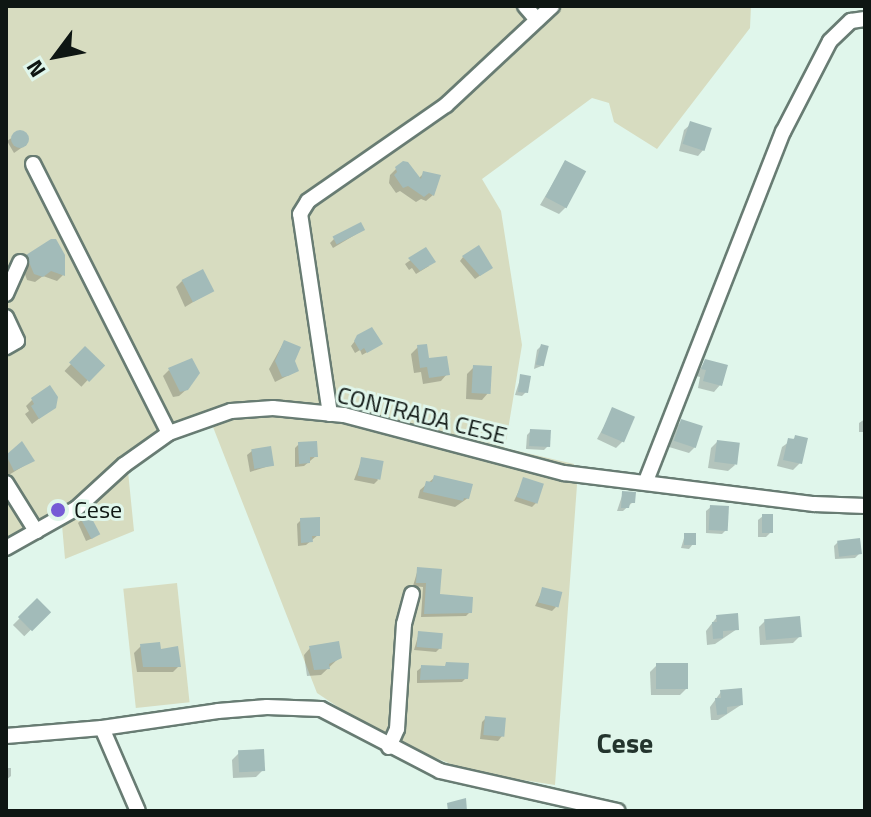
<!DOCTYPE html>
<style>
body{margin:0}
#map{position:relative;width:871px;height:817px;overflow:hidden;background:#e0f6eb;font-family:"Titillium Web",sans-serif}
div>[style]{position:absolute}
.green>*{inset:0;background:#d7dcc0;transform-origin:0 0}
.shadow>*{inset:0;background:#0003;transform-origin:0 0}
.building>*{inset:0;background:#a2bbb9;transform-origin:0 0}
.round{border-radius:50%}
.roads{filter:drop-shadow(2px 0 #687c73) drop-shadow(-2px 0 #687c73) drop-shadow(0 2px #687c73) drop-shadow(0 -2px #687c73)}
.minor>*{height:14px;margin:-7px;padding:0 7px;transform-origin:7px;border-radius:7px;background:#fff}
.dots>*{width:22px;height:22px;translate:-50% -50%;box-sizing:border-box;border:4px solid #e0f6eb;border-radius:50%}
span{translate:-50% -50%;white-space:nowrap;text-align:center;line-height:1.15;-webkit-text-stroke:6px #e0f6eb;paint-order:stroke}
.street-label{font-size:24px;color:#0e1613}
.poi-label{font-size:24px;color:#0e1613}
.left{translate:0 -50%;text-align:left}
.quarter-label{font-size:28px;color:#23342d;font-weight:700}
.frame{position:absolute;inset:0;border:8px solid #0e1613;pointer-events:none}
.north{position:absolute;left:16px;top:16px;width:80px;height:80px;-webkit-text-stroke:6px #e0f6eb;paint-order:stroke;rotate:238deg;font-size:22px;font-weight:700;line-height:32px;text-align:center;color:#0e1613}
.north::after{content:'';display:block;margin:auto;width:28px;height:36px;background:#0e1613;clip-path:polygon(50% 0,100% 100%,50% 72%,0 100%)}
</style>
<div id="map">
<div class="green">
<div style="clip-path:polygon(6px 6px,751px 6px,750px 28px,657px 149px,614px 122px,609px 103px,592px 98px,482px 179px,501px 211px,522px 345px,505px 448px,574px 464px,577px 485px,555px 785px,471px 772px,383px 737px,317px 693px,213px 427px,170px 438px,128px 471px,134px 531px,65px 559px,62px 525px,6px 555px)"></div>
<div style="left:177px;top:583px;width:120px;height:54px;rotate:84deg"></div>
</div>
<div class="shadow">
<div style="clip-path:polygon(691px 124px,704px 149px,698px 156px,679px 151px,684px 130px)"></div>
<div style="clip-path:polygon(22px 131px,27px 144px,14px 153px,7px 141px)"></div>
<div style="clip-path:polygon(565px 163px,566px 207px,559px 214px,540px 205px)"></div>
<div style="clip-path:polygon(396px 169px,418px 179px,424px 173px,433px 195px,426px 201px,421px 199px,416px 202px,400px 191px,396px 193px,389px 183px,390px 175px)"></div>
<div style="clip-path:polygon(363px 230px,333px 248px,330px 243px,334px 239px)"></div>
<div style="clip-path:polygon(426px 249px,429px 266px,416px 274px,412px 268px,409px 270px,405px 264px)"></div>
<div style="clip-path:polygon(28px 256px,63px 275px,57px 281px,43px 276px,35px 282px,27px 280px,21px 263px)"></div>
<div style="clip-path:polygon(463px 257px,491px 268px,475px 279px,460px 261px)"></div>
<div style="clip-path:polygon(182px 281px,211px 291px,185px 307px,176px 287px)"></div>
<div style="clip-path:polygon(358px 337px,376px 347px,362px 355px,360px 350px,355px 353px,351px 346px)"></div>
<div style="clip-path:polygon(284px 342px,297px 371px,275px 382px,269px 369px)"></div>
<div style="clip-path:polygon(541px 346px,544px 365px,534px 369px,537px 350px)"></div>
<div style="clip-path:polygon(418px 347px,427px 360px,447px 374px,441px 381px,423px 384px,421px 372px,414px 373px,411px 354px)"></div>
<div style="left:85px;top:349px;width:23px;height:30px;rotate:43deg"></div>
<div style="clip-path:polygon(705px 361px,720px 385px,714px 392px,698px 388px,700px 377px,696px 376px)"></div>
<div style="clip-path:polygon(474px 367px,488px 393px,482px 400px,466px 399px,467px 374px)"></div>
<div style="clip-path:polygon(169px 370px,187px 389px,179px 396px,173px 397px,163px 376px)"></div>
<div style="clip-path:polygon(521px 376px,526px 392px,522px 396px,515px 395px)"></div>
<div style="clip-path:polygon(32px 400px,54px 407px,32px 424px,25px 414px,29px 411px,26px 406px)"></div>
<div style="clip-path:polygon(613px 410px,623px 441px,616px 448px,597px 439px)"></div>
<div style="clip-path:polygon(865px 419px,865px 432px,859px 432px,859px 423px)"></div>
<div style="clip-path:polygon(682px 421px,695px 447px,689px 453px,669px 447px,675px 428px)"></div>
<div style="clip-path:polygon(531px 431px,548px 446px,544px 450px,526px 449px,527px 435px)"></div>
<div style="clip-path:polygon(796px 437px,800px 463px,793px 470px,777px 466px,782px 447px)"></div>
<div style="clip-path:polygon(717px 442px,735px 465px,728px 471px,708px 468px,711px 448px)"></div>
<div style="clip-path:polygon(22px 444px,32px 461px,7px 476px,6px 458px)"></div>
<div style="clip-path:polygon(299px 444px,316px 456px,304px 466px,295px 467px,295px 448px)"></div>
<div style="clip-path:polygon(252px 451px,272px 465px,250px 472px,247px 455px)"></div>
<div style="clip-path:polygon(362px 459px,378px 480px,374px 484px,354px 480px)"></div>
<div style="clip-path:polygon(435px 477px,468px 498px,455px 507px,418px 498px,420px 490px)"></div>
<div style="clip-path:polygon(524px 480px,536px 503px,532px 507px,514px 501px)"></div>
<div style="clip-path:polygon(623px 493px,633px 502px,623px 511px,617px 511px)"></div>
<div style="clip-path:polygon(711px 507px,726px 530px,722px 534px,706px 533px,706px 511px)"></div>
<div style="clip-path:polygon(763px 516px,770px 533px,766px 537px,758px 537px,758px 520px)"></div>
<div style="clip-path:polygon(82px 519px,93px 538px,86px 541px,78px 523px)"></div>
<div style="clip-path:polygon(301px 520px,318px 535px,306px 545px,298px 546px,297px 524px)"></div>
<div style="clip-path:polygon(685px 535px,693px 544px,689px 549px,681px 548px)"></div>
<div style="clip-path:polygon(838px 542px,859px 554px,855px 558px,835px 559px,834px 546px)"></div>
<div style="clip-path:polygon(418px 569px,438px 596px,470px 612px,466px 616px,421px 617px,423px 587px,413px 586px)"></div>
<div style="clip-path:polygon(543px 589px,556px 607px,552px 611px,535px 606px)"></div>
<div style="left:37px;top:601px;width:16px;height:34px;rotate:45deg"></div>
<div style="clip-path:polygon(717px 617px,737px 629px,715px 644px,707px 645px,706px 631px)"></div>
<div style="clip-path:polygon(765px 621px,800px 636px,793px 643px,760px 645px,759px 627px)"></div>
<div style="clip-path:polygon(419px 633px,440px 648px,436px 652px,414px 650px)"></div>
<div style="clip-path:polygon(141px 646px,160px 651px,179px 666px,173px 672px,137px 672px,134px 653px)"></div>
<div style="clip-path:polygon(310px 648px,340px 657px,321px 675px,307px 676px,304px 655px)"></div>
<div style="clip-path:polygon(467px 665px,466px 678px,462px 682px,417px 683px,417px 671px,422px 667px)"></div>
<div style="clip-path:polygon(657px 665px,687px 688px,680px 695px,651px 695px,650px 672px)"></div>
<div style="clip-path:polygon(721px 692px,741px 705px,718px 720px,711px 720px,710px 707px)"></div>
<div style="clip-path:polygon(486px 718px,502px 736px,498px 741px,480px 739px,482px 722px)"></div>
<div style="clip-path:polygon(239px 753px,263px 770px,256px 777px,233px 778px,232px 760px)"></div>
<div style="clip-path:polygon(6px 768px,11px 768px,11px 776px,6px 780px)"></div>
</div>
<div class="building">
<div style="left:690px;top:121px;width:23px;height:24px;rotate:18deg"></div>
<div class="round" style="left:11px;top:130px;width:18px;height:18px"></div>
<div style="left:565px;top:160px;width:24px;height:42px;rotate:28deg"></div>
<div style="clip-path:polygon(403px 161px,408px 162px,421px 179px,423px 171px,441px 175px,434px 196px,429px 193px,424px 197px,408px 186px,403px 188px,394px 175px,397px 172px,395px 167px)"></div>
<div style="left:361px;top:222px;width:9px;height:32px;rotate:63deg"></div>
<div style="clip-path:polygon(51px 239px,56px 239px,65px 255px,65px 276px,51px 271px,43px 277px,34px 274px,26px 255px)"></div>
<div style="clip-path:polygon(479px 245px,493px 268px,480px 276px,462px 256px)"></div>
<div style="clip-path:polygon(426px 247px,436px 262px,420px 271px,408px 258px)"></div>
<div style="left:203px;top:269px;width:25px;height:24px;rotate:63deg"></div>
<div style="clip-path:polygon(372px 327px,383px 344px,367px 353px,364px 348px,360px 351px,354px 341px,357px 335px)"></div>
<div style="clip-path:polygon(284px 340px,301px 347px,295px 361px,299px 371px,288px 376px,282px 377px,275px 361px)"></div>
<div style="clip-path:polygon(427px 344px,429px 358px,447px 356px,450px 375px,429px 378px,427px 367px,420px 368px,417px 345px)"></div>
<div style="left:541px;top:344px;width:8px;height:21px;rotate:14deg"></div>
<div style="left:85px;top:346px;width:28px;height:23px;rotate:44deg"></div>
<div style="clip-path:polygon(192px 358px,200px 373px,188px 390px,180px 392px,168px 368px)"></div>
<div style="clip-path:polygon(705px 359px,728px 365px,722px 386px,703px 381px,706px 370px,701px 369px)"></div>
<div style="left:473px;top:365px;width:19px;height:28px;rotate:3deg"></div>
<div style="clip-path:polygon(520px 374px,531px 376px,528px 393px,518px 392px)"></div>
<div style="clip-path:polygon(50px 385px,58px 397px,56px 408px,39px 419px,31px 406px,34px 404px,31px 398px)"></div>
<div style="left:612px;top:407px;width:25px;height:28px;rotate:23deg"></div>
<div style="left:681px;top:419px;width:23px;height:23px;rotate:18deg"></div>
<div style="left:530px;top:429px;width:21px;height:17px;rotate:3deg"></div>
<div style="clip-path:polygon(795px 435px,808px 438px,802px 464px,783px 460px,788px 438px,794px 439px)"></div>
<div style="left:717px;top:440px;width:23px;height:22px;rotate:7deg"></div>
<div style="clip-path:polygon(22px 441px,35px 461px,14px 471px,6px 455px)"></div>
<div style="clip-path:polygon(317px 441px,318px 457px,310px 457px,310px 463px,299px 464px,298px 442px)"></div>
<div style="left:271px;top:446px;width:20px;height:20px;rotate:81deg"></div>
<div style="left:361px;top:457px;width:23px;height:19px;rotate:10deg"></div>
<div style="clip-path:polygon(434px 475px,473px 484px,469px 499px,464px 498px,463px 501px,423px 492px,426px 481px,432px 482px)"></div>
<div style="left:523px;top:477px;width:22px;height:21px;rotate:18deg"></div>
<div style="clip-path:polygon(622px 491px,636px 492px,635px 503px,630px 503px,629px 508px,621px 508px)"></div>
<div style="left:710px;top:505px;width:19px;height:25px;rotate:3deg"></div>
<div style="left:89px;top:513px;width:24px;height:10px;rotate:62deg"></div>
<div style="left:762px;top:514px;width:11px;height:19px"></div>
<div style="clip-path:polygon(320px 517px,320px 536px,312px 536px,313px 542px,301px 543px,300px 518px)"></div>
<div style="left:684px;top:533px;width:12px;height:12px"></div>
<div style="left:860px;top:538px;width:16px;height:23px;rotate:83deg"></div>
<div style="clip-path:polygon(417px 567px,442px 569px,440px 594px,473px 597px,472px 613px,424px 614px,426px 583px,416px 583px)"></div>
<div style="left:542px;top:587px;width:21px;height:16px;rotate:14deg"></div>
<div style="left:37px;top:598px;width:20px;height:27px;rotate:45deg"></div>
<div style="clip-path:polygon(738px 613px,739px 630px,723px 631px,723px 638px,713px 639px,712px 622px,717px 622px,716px 615px)"></div>
<div style="left:800px;top:616px;width:21px;height:36px;rotate:85deg"></div>
<div style="left:418px;top:631px;width:25px;height:16px;rotate:5deg"></div>
<div style="clip-path:polygon(339px 641px,342px 658px,329px 664px,330px 669px,314px 670px,309px 646px)"></div>
<div style="clip-path:polygon(160px 642px,161px 649px,178px 646px,181px 667px,143px 667px,140px 644px)"></div>
<div style="clip-path:polygon(446px 662px,469px 663px,468px 679px,420px 680px,421px 665px,445px 666px)"></div>
<div style="left:656px;top:663px;width:32px;height:26px"></div>
<div style="clip-path:polygon(742px 688px,743px 705px,727px 707px,727px 714px,717px 715px,715px 698px,721px 698px,720px 690px)"></div>
<div style="left:485px;top:716px;width:21px;height:19px;rotate:5deg"></div>
<div style="left:264px;top:749px;width:22px;height:26px;rotate:87deg"></div>
<div style="clip-path:polygon(466px 798px,467px 811px,448px 811px,447px 803px)"></div>
</div>
<div class="roads">
<div class="minor">
<div style="left:525px;top:6px;width:18px;rotate:49deg"></div>
<div style="left:33px;top:164px;width:301px;rotate:63.2deg"></div>
<div style="left:6px;top:294px;width:35px;rotate:-66deg"></div>
<div style="left:6px;top:317px;width:26px;rotate:65deg"></div>
<div style="left:17px;top:341px;width:13px;rotate:151deg"></div>
<div style="left:330px;top:414px;width:202px;rotate:-98.5deg"></div>
<div style="left:300px;top:214px;width:15px;rotate:-58deg"></div>
<div style="left:308px;top:201px;width:168px;rotate:-34.8deg"></div>
<div style="left:446px;top:105px;width:145px;rotate:-43deg"></div>
<div style="left:646px;top:481px;width:375px;rotate:-68.6deg"></div>
<div style="left:783px;top:132px;width:102px;rotate:-62.7deg"></div>
<div style="left:830px;top:41px;width:29px;rotate:-44deg"></div>
<div style="left:851px;top:21px;width:14px;rotate:-8deg"></div>
<div style="left:6px;top:483px;width:57px;rotate:58deg"></div>
<div style="left:6px;top:548px;width:81px;rotate:-29.4deg"></div>
<div style="left:77px;top:508px;width:64px;rotate:-42.5deg"></div>
<div style="left:124px;top:465px;width:55px;rotate:-35.4deg"></div>
<div style="left:169px;top:433px;width:66px;rotate:-19.5deg"></div>
<div style="left:231px;top:411px;width:42px;rotate:-4.1deg"></div>
<div style="left:273px;top:408px;width:71px;rotate:5.6deg"></div>
<div style="left:344px;top:415px;width:228px;rotate:14.8deg"></div>
<div style="left:564px;top:473px;width:252px;rotate:7.1deg"></div>
<div style="left:814px;top:504px;width:51px;rotate:2.2deg"></div>
<div style="left:102px;top:728px;width:90px;rotate:66.6deg"></div>
<div style="left:6px;top:736px;width:96px;rotate:-4.8deg"></div>
<div style="left:102px;top:728px;width:117px;rotate:-8.3deg"></div>
<div style="left:218px;top:711px;width:49px;rotate:-4.7deg"></div>
<div style="left:267px;top:707px;width:54px;rotate:2.1deg"></div>
<div style="left:321px;top:709px;width:134px;rotate:27.5deg"></div>
<div style="left:440px;top:771px;width:182px;rotate:12.7deg"></div>
<div style="left:389px;top:747px;width:20px;rotate:-66deg"></div>
<div style="left:397px;top:729px;width:105px;rotate:-86.2deg"></div>
<div style="left:404px;top:624px;width:31px;rotate:-75deg"></div>
</div>
</div>
<div class="dots">
<div style="left:58px;top:510px;background:#765bd6"></div>
</div>
<div class="street-label">
<span style="left:422px;top:415px;rotate:14deg">CONTRADA CESE</span>
</div>
<div class="poi-label">
<span class="left" style="left:74px;top:510px">Cese</span>
</div>
<div class="quarter-label">
<span style="left:625px;top:743px">Cese</span>
</div>
<div class="frame"></div>
<div class="north">N</div>
</div>
